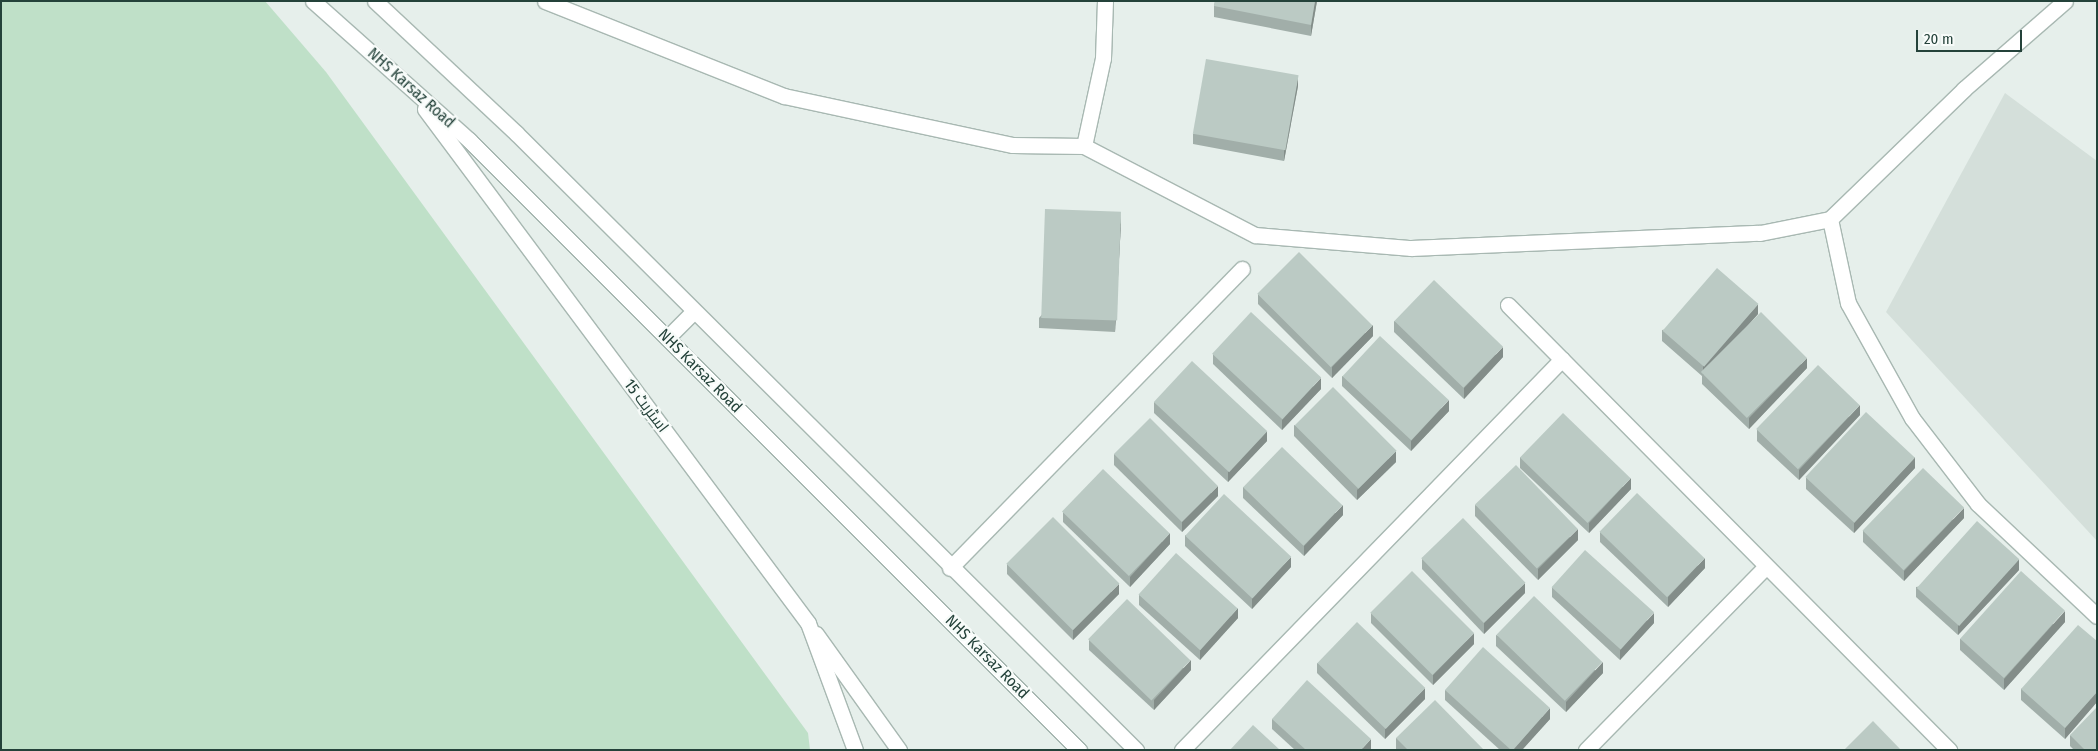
<!DOCTYPE html>
<meta charset="utf-8">
<style>
body{margin:0}
#map{position:relative;width:2098px;height:751px;overflow:hidden;background:#e6efeb;font-family:"Fira Sans Condensed",Cairo,sans-serif}
div>[style]{position:absolute}
.built>*{inset:0;background:#d4dfda}
.green>*{inset:0;background:#bfe0c8}
.roads{filter:drop-shadow(1px 0 #a8b8b2) drop-shadow(-1px 0 #a8b8b2) drop-shadow(0 1px #a8b8b2) drop-shadow(0 -1px #a8b8b2)}
.lane>*{height:15px;margin:-7.5px;padding:0 7.5px;transform-origin:7.5px;border-radius:7.5px;background:#fff}
.street>*{height:15px;margin:-7.5px;padding:0 7.5px;transform-origin:7.5px;border-radius:7.5px;background:#fff}
.secondary>*{height:15px;margin:-7.5px;padding:0 7.5px;transform-origin:7.5px;border-radius:7.5px;background:#fff}
.wall>*{inset:0;background:#a1aea9}
.shaded-wall>*{inset:0;background:#838d89}
.building>*{inset:0;background:#bbcac4;transform-origin:0 0}
span{translate:-50% -50%;white-space:nowrap;text-align:center;line-height:1.15;-webkit-text-stroke:4.5px #f7fbf9;paint-order:stroke}
.street-label{font-size:16px;color:#24423a}
.frame{position:absolute;inset:0;border:2px solid #24423a;pointer-events:none}
.scale{position:absolute;left:1916px;top:30px;width:106px;height:22px;box-sizing:border-box;border:2px solid #24423a;border-top:0;padding-left:6px;font-size:15px;line-height:18px;white-space:nowrap;color:#24423a;-webkit-text-stroke:4px #f7fbf9;paint-order:stroke}
</style>
<div id="map">
<div class="built">
<div style="clip-path:polygon(2005px 93px,2097px 161px,2097px 541px,1886px 312px)"></div>
</div>
<div class="green">
<div style="clip-path:polygon(1px 1px,265px 1px,326px 72px,808px 733px,810px 750px,1px 750px)"></div>
</div>
<div class="roads">
<div class="lane">
<div style="left:1084px;top:146px;width:193px;rotate:27.5deg"></div>
<div style="left:1255px;top:235px;width:157px;rotate:4.8deg"></div>
<div style="left:1411px;top:248px;width:349px;rotate:-2.5deg"></div>
<div style="left:1760px;top:233px;width:71px;rotate:-11.3deg"></div>
<div style="left:1830px;top:219px;width:187px;rotate:-44.1deg"></div>
<div style="left:1964px;top:89px;width:134px;rotate:-41.1deg"></div>
<div style="left:1830px;top:219px;width:86px;rotate:77.9deg"></div>
<div style="left:1848px;top:303px;width:132px;rotate:60.9deg"></div>
<div style="left:1912px;top:418px;width:108px;rotate:52.5deg"></div>
<div style="left:1978px;top:504px;width:163px;rotate:43.3deg"></div>
<div style="left:950px;top:568px;width:418px;rotate:-45.7deg"></div>
</div>
<div class="street">
<div style="left:545px;top:1px;width:257px;rotate:21.7deg"></div>
<div style="left:784px;top:96px;width:234px;rotate:12.1deg"></div>
<div style="left:1013px;top:145px;width:71px;rotate:0.8deg"></div>
<div style="left:1084px;top:146px;width:90px;rotate:-77.8deg"></div>
<div style="left:1103px;top:58px;width:57px;rotate:-88deg"></div>
<div style="left:1508px;top:305px;width:627px;rotate:45.26deg"></div>
<div style="left:1182px;top:750px;width:545px;rotate:-45.82deg"></div>
<div style="left:1586px;top:750px;width:257px;rotate:-45.6deg"></div>
</div>
<div class="secondary">
<div style="left:313px;top:1px;width:209px;rotate:41.7deg"></div>
<div style="left:469px;top:140px;width:863px;rotate:45deg"></div>
<div style="left:375px;top:1px;width:193px;rotate:43.1deg"></div>
<div style="left:516px;top:133px;width:875px;rotate:44.86deg"></div>
<div style="left:425px;top:109px;width:641px;rotate:53.31deg"></div>
<div style="left:808px;top:623px;width:135px;rotate:69.7deg"></div>
<div style="left:667px;top:338px;width:38px;rotate:-45deg"></div>
<div style="left:816px;top:634px;width:143px;rotate:54.4deg"></div>
</div>
</div>
<div class="wall">
<div style="clip-path:polygon(1215px 1px,1317px 1px,1311px 36px,1214px 17px,1214px 6px)"></div>
<div style="clip-path:polygon(1298px 86px,1284px 161px,1193px 144px,1193px 134px)"></div>
<div style="clip-path:polygon(1121px 223px,1115px 332px,1039px 328px,1039px 318px)"></div>
<div style="clip-path:polygon(1258px 294px,1373px 336px,1332px 378px,1258px 304px)"></div>
<div style="clip-path:polygon(1758px 314px,1743px 331px,1807px 368px,1749px 429px,1702px 384px,1702px 376px,1662px 341px,1662px 330px)"></div>
<div style="clip-path:polygon(1394px 321px,1503px 357px,1464px 399px,1394px 332px)"></div>
<div style="clip-path:polygon(1213px 354px,1321px 389px,1282px 430px,1213px 364px)"></div>
<div style="clip-path:polygon(1342px 376px,1449px 411px,1411px 451px,1342px 386px)"></div>
<div style="clip-path:polygon(1154px 402px,1267px 441px,1228px 482px,1154px 413px)"></div>
<div style="clip-path:polygon(1860px 415px,1799px 480px,1757px 441px,1757px 430px)"></div>
<div style="clip-path:polygon(1294px 425px,1396px 462px,1357px 500px,1294px 436px)"></div>
<div style="clip-path:polygon(1114px 454px,1218px 496px,1182px 532px,1114px 465px)"></div>
<div style="clip-path:polygon(1520px 457px,1631px 489px,1589px 533px,1520px 468px)"></div>
<div style="clip-path:polygon(1915px 468px,1854px 533px,1806px 489px,1806px 478px)"></div>
<div style="clip-path:polygon(1243px 487px,1343px 515px,1304px 556px,1243px 498px)"></div>
<div style="clip-path:polygon(1475px 505px,1578px 540px,1538px 580px,1475px 516px)"></div>
<div style="clip-path:polygon(1063px 512px,1170px 544px,1130px 587px,1063px 522px)"></div>
<div style="clip-path:polygon(1964px 518px,1904px 581px,1863px 542px,1863px 531px)"></div>
<div style="clip-path:polygon(1600px 532px,1705px 568px,1668px 607px,1600px 542px)"></div>
<div style="clip-path:polygon(1185px 535px,1291px 567px,1252px 609px,1185px 546px)"></div>
<div style="clip-path:polygon(1422px 559px,1525px 593px,1484px 634px,1422px 569px)"></div>
<div style="clip-path:polygon(1007px 564px,1119px 594px,1073px 640px,1007px 574px)"></div>
<div style="clip-path:polygon(2019px 570px,1958px 635px,1916px 597px,1916px 587px)"></div>
<div style="clip-path:polygon(1552px 587px,1654px 623px,1620px 660px,1552px 597px)"></div>
<div style="clip-path:polygon(1139px 595px,1238px 618px,1200px 660px,1139px 605px)"></div>
<div style="clip-path:polygon(1371px 613px,1474px 644px,1433px 685px,1371px 623px)"></div>
<div style="clip-path:polygon(2065px 622px,2004px 690px,1960px 650px,1960px 639px)"></div>
<div style="clip-path:polygon(1496px 635px,1603px 673px,1566px 712px,1496px 646px)"></div>
<div style="clip-path:polygon(1089px 640px,1191px 670px,1154px 710px,1089px 650px)"></div>
<div style="clip-path:polygon(2097px 641px,2097px 702px,2065px 739px,2021px 700px,2021px 689px)"></div>
<div style="clip-path:polygon(1317px 663px,1425px 699px,1385px 739px,1317px 673px)"></div>
<div style="clip-path:polygon(1445px 690px,1550px 719px,1522px 750px,1500px 750px,1445px 700px)"></div>
<div style="clip-path:polygon(1272px 719px,1370px 750px,1295px 750px,1272px 729px)"></div>
<div style="clip-path:polygon(2070px 735px,2097px 750px,2074px 750px,2070px 746px)"></div>
<div style="clip-path:polygon(1396px 738px,1484px 750px,1397px 750px,1396px 749px)"></div>
</div>
<div class="shaded-wall">
<div style="clip-path:polygon(1315px 1px,1317px 1px,1311px 36px,1311px 25px)"></div>
<div style="clip-path:polygon(1298px 76px,1298px 86px,1284px 161px,1284px 151px)"></div>
<div style="clip-path:polygon(1121px 212px,1121px 223px,1115px 332px,1115px 322px)"></div>
<div style="clip-path:polygon(1758px 304px,1758px 314px,1704px 375px,1703px 374px,1703px 366px)"></div>
<div style="clip-path:polygon(1373px 325px,1373px 336px,1332px 378px,1332px 367px)"></div>
<div style="clip-path:polygon(1503px 347px,1503px 357px,1464px 399px,1464px 388px)"></div>
<div style="clip-path:polygon(1807px 358px,1807px 368px,1749px 429px,1749px 418px)"></div>
<div style="clip-path:polygon(1321px 378px,1321px 389px,1282px 430px,1282px 420px)"></div>
<div style="clip-path:polygon(1449px 400px,1449px 411px,1411px 451px,1411px 441px)"></div>
<div style="clip-path:polygon(1860px 405px,1860px 415px,1799px 480px,1799px 470px)"></div>
<div style="clip-path:polygon(1267px 431px,1267px 441px,1228px 482px,1228px 472px)"></div>
<div style="clip-path:polygon(1396px 451px,1396px 462px,1357px 500px,1357px 490px)"></div>
<div style="clip-path:polygon(1915px 457px,1915px 468px,1854px 533px,1854px 523px)"></div>
<div style="clip-path:polygon(1631px 478px,1631px 489px,1589px 533px,1589px 523px)"></div>
<div style="clip-path:polygon(1218px 486px,1218px 496px,1182px 532px,1182px 522px)"></div>
<div style="clip-path:polygon(1343px 505px,1343px 515px,1304px 556px,1304px 546px)"></div>
<div style="clip-path:polygon(1964px 508px,1964px 518px,1904px 581px,1904px 571px)"></div>
<div style="clip-path:polygon(1578px 529px,1578px 540px,1538px 580px,1538px 569px)"></div>
<div style="clip-path:polygon(1170px 533px,1170px 544px,1130px 587px,1130px 577px)"></div>
<div style="clip-path:polygon(1291px 557px,1291px 567px,1252px 609px,1252px 598px)"></div>
<div style="clip-path:polygon(1705px 558px,1705px 568px,1668px 607px,1668px 597px)"></div>
<div style="clip-path:polygon(2019px 559px,2019px 570px,1958px 635px,1958px 625px)"></div>
<div style="clip-path:polygon(1525px 583px,1525px 593px,1484px 634px,1484px 623px)"></div>
<div style="clip-path:polygon(1119px 584px,1119px 594px,1073px 640px,1073px 630px)"></div>
<div style="clip-path:polygon(1238px 608px,1238px 618px,1200px 660px,1200px 650px)"></div>
<div style="clip-path:polygon(2065px 611px,2065px 622px,2004px 690px,2004px 679px)"></div>
<div style="clip-path:polygon(1654px 613px,1654px 623px,1620px 660px,1620px 650px)"></div>
<div style="clip-path:polygon(1474px 633px,1474px 644px,1433px 685px,1433px 675px)"></div>
<div style="clip-path:polygon(1191px 660px,1191px 670px,1154px 710px,1154px 700px)"></div>
<div style="clip-path:polygon(1603px 662px,1603px 673px,1566px 712px,1566px 702px)"></div>
<div style="clip-path:polygon(1425px 688px,1425px 699px,1385px 739px,1385px 729px)"></div>
<div style="clip-path:polygon(2097px 692px,2097px 702px,2065px 739px,2065px 728px)"></div>
<div style="clip-path:polygon(1550px 708px,1550px 719px,1522px 750px,1513px 750px)"></div>
<div style="clip-path:polygon(1371px 739px,1371px 750px,1361px 750px)"></div>
</div>
<div class="building">
<div style="clip-path:polygon(1215px 1px,1315px 1px,1311px 25px,1214px 6px)"></div>
<div style="left:1206px;top:59px;width:94px;height:76px;rotate:10deg"></div>
<div style="left:1045px;top:209px;width:76px;height:109px;rotate:2deg"></div>
<div style="left:1299px;top:252px;width:104px;height:59px;rotate:45deg"></div>
<div style="left:1717px;top:268px;width:55px;height:83px;rotate:41deg"></div>
<div style="left:1434px;top:280px;width:96px;height:57px;rotate:44deg"></div>
<div style="left:1251px;top:312px;width:96px;height:57px;rotate:43deg"></div>
<div style="left:1761px;top:312px;width:65px;height:85px;rotate:45deg"></div>
<div style="left:1380px;top:336px;width:94px;height:55px;rotate:43deg"></div>
<div style="left:1192px;top:361px;width:103px;height:56px;rotate:43deg"></div>
<div style="left:1818px;top:365px;width:58px;height:89px;rotate:44deg"></div>
<div style="left:1333px;top:387px;width:90px;height:54px;rotate:45deg"></div>
<div style="left:1866px;top:412px;width:67px;height:89px;rotate:43deg"></div>
<div style="left:1563px;top:413px;width:94px;height:62px;rotate:44deg"></div>
<div style="left:1150px;top:418px;width:96px;height:51px;rotate:45deg"></div>
<div style="left:1282px;top:447px;width:84px;height:56px;rotate:44deg"></div>
<div style="left:1516px;top:465px;width:89px;height:57px;rotate:46deg"></div>
<div style="left:1923px;top:468px;width:57px;height:87px;rotate:44deg"></div>
<div style="left:1103px;top:469px;width:93px;height:59px;rotate:44deg"></div>
<div style="left:1637px;top:493px;width:94px;height:54px;rotate:44deg"></div>
<div style="left:1224px;top:494px;width:92px;height:57px;rotate:43deg"></div>
<div style="left:1053px;top:517px;width:94px;height:66px;rotate:45deg"></div>
<div style="left:1463px;top:518px;width:90px;height:58px;rotate:46deg"></div>
<div style="left:1977px;top:521px;width:57px;height:90px;rotate:42deg"></div>
<div style="left:1585px;top:550px;width:93px;height:50px;rotate:42deg"></div>
<div style="left:1176px;top:553px;width:83px;height:56px;rotate:42deg"></div>
<div style="left:1412px;top:571px;width:88px;height:59px;rotate:45deg"></div>
<div style="left:2021px;top:571px;width:59px;height:91px;rotate:42deg"></div>
<div style="left:1534px;top:596px;width:95px;height:54px;rotate:44deg"></div>
<div style="left:1127px;top:599px;width:88px;height:56px;rotate:44deg"></div>
<div style="left:1357px;top:622px;width:95px;height:57px;rotate:44deg"></div>
<div style="clip-path:polygon(2078px 625px,2097px 641px,2097px 692px,2065px 728px,2021px 689px)"></div>
<div style="clip-path:polygon(1483px 647px,1550px 708px,1513px 750px,1511px 750px,1445px 690px)"></div>
<div style="clip-path:polygon(1307px 680px,1371px 739px,1361px 750px,1306px 750px,1272px 719px)"></div>
<div style="clip-path:polygon(1435px 700px,1484px 750px,1408px 750px,1396px 738px)"></div>
<div style="clip-path:polygon(2097px 707px,2097px 750px,2085px 750px,2070px 735px)"></div>
<div style="clip-path:polygon(1873px 721px,1901px 750px,1844px 750px)"></div>
<div style="clip-path:polygon(1253px 725px,1280px 750px,1230px 750px)"></div>
</div>
<div class="street-label">
<span style="left:411px;top:88px;rotate:42deg">NHS Karsaz Road</span>
<span style="left:700px;top:371px;rotate:45deg">NHS Karsaz Road</span>
<span style="left:646px;top:406px;rotate:53deg">اسٹریٹ 15</span>
<span style="left:987px;top:657px;rotate:45deg">NHS Karsaz Road</span>
</div>
<div class="frame"></div>
<div class="scale">20 m</div>
</div>
